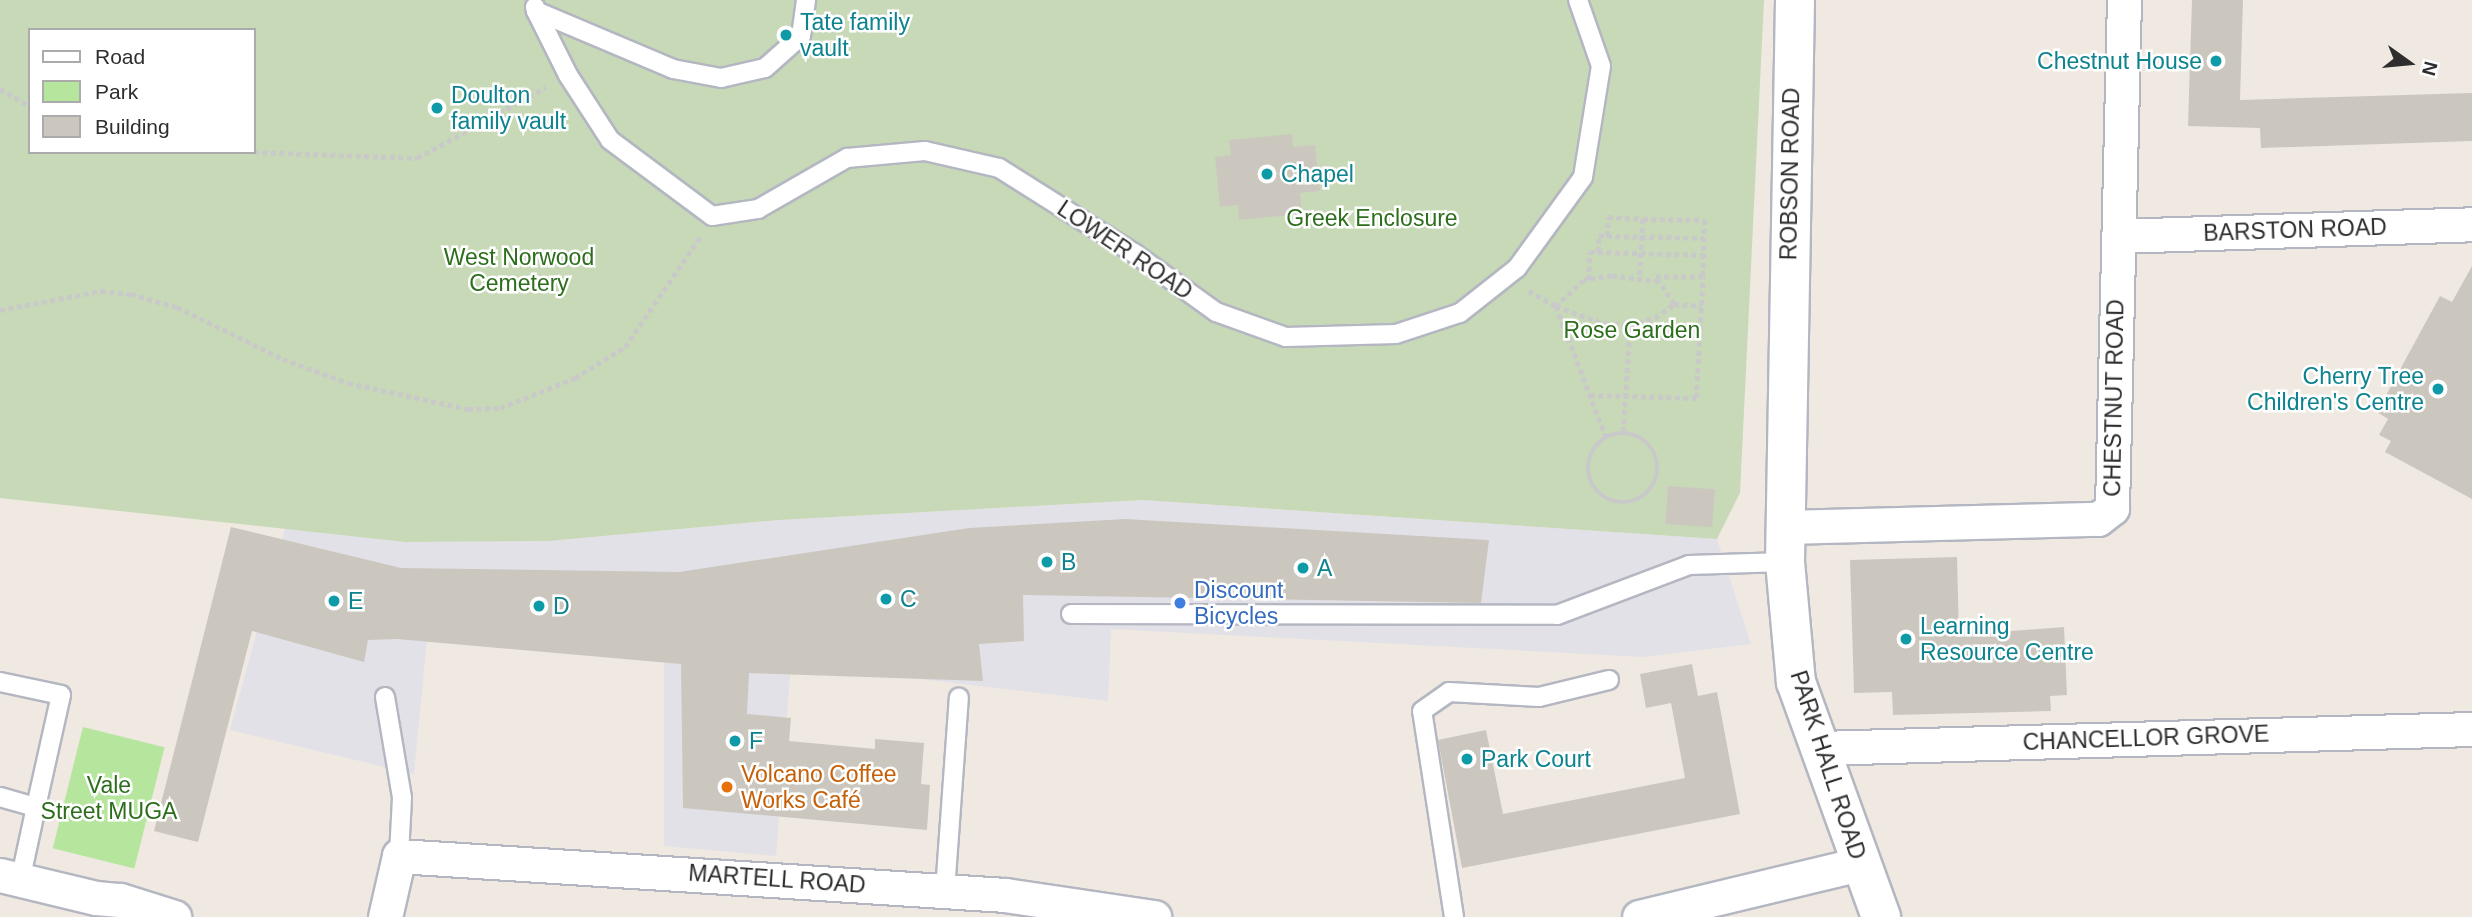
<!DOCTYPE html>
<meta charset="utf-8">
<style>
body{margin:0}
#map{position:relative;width:2472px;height:917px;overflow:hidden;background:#efe9e1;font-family:Helvetica,sans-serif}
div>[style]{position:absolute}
.industrial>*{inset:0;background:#e3e1e8}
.green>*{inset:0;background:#b6e59e;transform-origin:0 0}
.cemetery>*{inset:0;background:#c8d9b8}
.building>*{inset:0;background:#cbc7bf;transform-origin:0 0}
.path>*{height:4.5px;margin-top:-2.25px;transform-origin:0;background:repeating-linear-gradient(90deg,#c9c9c9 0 5px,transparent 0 8.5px)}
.path>.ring{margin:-2.25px;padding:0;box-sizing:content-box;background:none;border:4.5px solid #c9c9c9;border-radius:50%}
.roads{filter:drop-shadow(2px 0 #b4b7c1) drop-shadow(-2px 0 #b4b7c1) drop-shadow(0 2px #b4b7c1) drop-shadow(0 -2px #b4b7c1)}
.service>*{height:18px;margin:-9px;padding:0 9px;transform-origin:9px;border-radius:9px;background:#fff}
.minor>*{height:33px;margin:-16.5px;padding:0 16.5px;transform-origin:16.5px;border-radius:16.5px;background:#fff}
.tertiary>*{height:38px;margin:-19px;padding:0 19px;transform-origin:19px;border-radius:19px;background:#fff}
.dots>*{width:19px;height:19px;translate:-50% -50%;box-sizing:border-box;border:4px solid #fff;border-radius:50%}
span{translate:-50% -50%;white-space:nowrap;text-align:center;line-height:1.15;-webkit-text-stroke:5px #fff;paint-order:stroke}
.culture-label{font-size:23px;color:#0d838f}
.left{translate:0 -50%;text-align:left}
.right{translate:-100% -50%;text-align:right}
.street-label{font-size:23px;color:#2e2e2e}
.park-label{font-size:23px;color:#2c6e1b}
.shop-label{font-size:23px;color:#366cbe}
.food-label{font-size:23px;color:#c56008}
.legend{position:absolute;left:28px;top:28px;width:228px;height:126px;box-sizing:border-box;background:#fff;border:2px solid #ababab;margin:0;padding:9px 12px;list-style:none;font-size:21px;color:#2e2e2e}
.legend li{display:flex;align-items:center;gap:14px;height:35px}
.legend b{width:35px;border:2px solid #ababab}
.north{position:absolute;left:2374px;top:28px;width:70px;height:70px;-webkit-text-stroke:5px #fff;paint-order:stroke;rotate:105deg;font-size:19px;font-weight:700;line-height:28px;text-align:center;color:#2e2e2e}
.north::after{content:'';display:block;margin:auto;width:24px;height:32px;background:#2e2e2e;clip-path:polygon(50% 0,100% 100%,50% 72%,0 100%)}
</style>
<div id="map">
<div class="industrial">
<div style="clip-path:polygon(1143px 500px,1717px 539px,1751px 644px,1643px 657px,1111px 629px,1108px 701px,791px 664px,776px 856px,664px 846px,664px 656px,427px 639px,414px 774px,230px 730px,285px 528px,405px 542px,549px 541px,779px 520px)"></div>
</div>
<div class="green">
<div style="left:83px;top:727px;width:84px;height:125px;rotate:14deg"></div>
</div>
<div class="cemetery">
<div style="clip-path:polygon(evenodd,0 0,1764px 0,1740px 493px,1717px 539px,1143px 500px,779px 520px,549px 541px,405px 542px,0 498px,0 0,30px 30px,254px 30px,254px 152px,30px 152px,30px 30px)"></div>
</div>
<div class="building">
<div style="clip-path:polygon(2192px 0,2243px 0,2240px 100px,2472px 93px,2472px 141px,2261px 148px,2260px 128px,2188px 126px)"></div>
<div style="clip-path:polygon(1292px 134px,1293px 147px,1315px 145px,1320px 191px,1300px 193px,1302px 214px,1239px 220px,1238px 205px,1220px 207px,1215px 157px,1231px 155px,1229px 140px)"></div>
<div style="clip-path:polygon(2472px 266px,2472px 499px,2385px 452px,2391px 441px,2379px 435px,2388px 419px,2377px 412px,2440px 296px,2452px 302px)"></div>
<div style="left:1668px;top:486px;width:47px;height:38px;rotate:4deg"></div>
<div style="clip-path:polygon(1125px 519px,1489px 540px,1481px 603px,1023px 595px,1024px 641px,979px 644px,983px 681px,749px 673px,747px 714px,791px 718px,789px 741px,875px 749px,875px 739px,924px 743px,921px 784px,930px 785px,927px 830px,683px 808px,681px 664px,397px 639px,368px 640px,364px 662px,252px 631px,198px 842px,154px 831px,231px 527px,401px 568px,679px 572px,969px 528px)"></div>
<div style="clip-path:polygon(1957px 557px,1959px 635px,2064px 627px,2067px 695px,2050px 696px,2051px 711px,1893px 715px,1892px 692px,1854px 693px,1850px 560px)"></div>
<div style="clip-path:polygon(1692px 664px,1698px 696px,1717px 692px,1740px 814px,1462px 868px,1438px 740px,1486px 730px,1503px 814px,1685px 778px,1671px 703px,1646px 708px,1640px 674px)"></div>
</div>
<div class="path">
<div style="left:0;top:89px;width:34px;rotate:30deg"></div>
<div style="left:254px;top:152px;width:163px;rotate:2.1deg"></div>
<div style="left:417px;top:158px;width:147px;rotate:-28.8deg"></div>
<div style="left:1643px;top:219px;width:62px;rotate:0.9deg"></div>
<div style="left:1705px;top:220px;width:57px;rotate:92deg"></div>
<div style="left:1703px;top:277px;width:51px;rotate:180deg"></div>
<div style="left:1607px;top:236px;width:97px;rotate:1.2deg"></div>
<div style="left:1598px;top:252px;width:105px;rotate:1.6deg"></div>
<div style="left:1588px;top:280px;width:28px;rotate:-86deg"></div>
<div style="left:1590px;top:252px;width:8px"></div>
<div style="left:1598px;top:252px;width:17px;rotate:-87deg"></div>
<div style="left:1599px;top:235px;width:8px;rotate:7deg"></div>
<div style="left:1607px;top:236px;width:19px;rotate:-87deg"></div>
<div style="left:1608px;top:217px;width:35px;rotate:3deg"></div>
<div style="left:1643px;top:219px;width:58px;rotate:93deg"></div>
<div style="left:1529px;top:291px;width:31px;rotate:29deg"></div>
<div style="left:1556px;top:306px;width:140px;rotate:69.1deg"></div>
<div style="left:1674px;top:304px;width:27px;rotate:-124deg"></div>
<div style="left:1659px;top:282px;width:47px;rotate:-172.7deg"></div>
<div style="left:1612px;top:276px;width:28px;rotate:172deg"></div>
<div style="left:1584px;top:280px;width:38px;rotate:137deg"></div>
<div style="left:1556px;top:306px;width:52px;rotate:20.2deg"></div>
<div style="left:1605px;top:324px;width:25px;rotate:2deg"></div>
<div style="left:1630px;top:325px;width:26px;rotate:-16deg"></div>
<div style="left:1655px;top:318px;width:24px;rotate:-36deg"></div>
<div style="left:1674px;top:304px;width:28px;rotate:4deg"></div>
<div style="left:0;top:310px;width:103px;rotate:-10.7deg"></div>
<div style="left:101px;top:291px;width:30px;rotate:6deg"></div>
<div style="left:131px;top:294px;width:48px;rotate:15.8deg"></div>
<div style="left:177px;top:307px;width:118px;rotate:26.1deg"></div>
<div style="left:283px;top:359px;width:69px;rotate:20.3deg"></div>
<div style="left:348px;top:383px;width:123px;rotate:12.2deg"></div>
<div style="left:468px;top:409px;width:32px;rotate:-2deg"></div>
<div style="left:500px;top:408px;width:81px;rotate:-21.8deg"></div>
<div style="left:575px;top:378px;width:59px;rotate:-31.8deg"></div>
<div style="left:625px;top:347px;width:133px;rotate:-55.7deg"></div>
<div style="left:1590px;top:395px;width:106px;rotate:1.6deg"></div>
<div style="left:1696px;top:398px;width:121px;rotate:-86.7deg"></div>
<div style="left:1623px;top:432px;width:107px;rotate:-86.3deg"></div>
<div class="ring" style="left:1588px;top:433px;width:65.5px;height:65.5px"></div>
</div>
<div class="roads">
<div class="service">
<div style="left:535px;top:7px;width:4px;rotate:76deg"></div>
<div style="left:536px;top:11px;width:149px;rotate:22.9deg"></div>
<div style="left:673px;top:69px;width:49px;rotate:10.6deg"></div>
<div style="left:721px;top:78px;width:45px;rotate:-12.8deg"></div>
<div style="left:765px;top:68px;width:48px;rotate:-41.6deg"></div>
<div style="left:801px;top:36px;width:36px;rotate:-82deg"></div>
<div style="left:536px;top:11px;width:72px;rotate:63.4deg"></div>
<div style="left:568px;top:75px;width:77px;rotate:57.1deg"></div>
<div style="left:610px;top:140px;width:127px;rotate:36.7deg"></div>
<div style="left:712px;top:216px;width:47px;rotate:-8.7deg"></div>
<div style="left:758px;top:209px;width:103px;rotate:-29.8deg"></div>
<div style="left:847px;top:158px;width:78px;rotate:-5.1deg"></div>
<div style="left:925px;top:151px;width:76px;rotate:12.9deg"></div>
<div style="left:999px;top:168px;width:160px;rotate:32.2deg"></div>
<div style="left:1134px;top:253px;width:101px;rotate:35.7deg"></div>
<div style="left:1216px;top:312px;width:74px;rotate:19.7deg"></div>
<div style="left:1286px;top:337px;width:110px;rotate:-1.6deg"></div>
<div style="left:1396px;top:334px;width:67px;rotate:-18.2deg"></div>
<div style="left:1460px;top:313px;width:73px;rotate:-38.3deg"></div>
<div style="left:1517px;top:268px;width:112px;rotate:-54deg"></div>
<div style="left:1583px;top:177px;width:112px;rotate:-80.8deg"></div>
<div style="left:1601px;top:66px;width:70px;rotate:-109.2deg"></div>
<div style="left:1071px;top:614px;width:486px;rotate:0.1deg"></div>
<div style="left:1557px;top:615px;width:141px;rotate:-20.7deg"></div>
<div style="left:1689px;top:565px;width:96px;rotate:-1.8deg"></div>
<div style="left:0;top:682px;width:62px;rotate:12deg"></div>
<div style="left:61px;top:695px;width:115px;rotate:102.6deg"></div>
<div style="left:385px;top:697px;width:102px;rotate:80.4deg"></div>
<div style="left:402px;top:798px;width:58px;rotate:93deg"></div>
<div style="left:0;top:797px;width:37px;rotate:16deg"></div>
<div style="left:36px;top:807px;width:76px;rotate:102.2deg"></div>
<div style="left:945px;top:891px;width:194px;rotate:-85.9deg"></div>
<div style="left:1454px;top:917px;width:208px;rotate:-98.8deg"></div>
<div style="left:1422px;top:711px;width:33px;rotate:-35deg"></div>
<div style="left:1449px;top:692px;width:90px;rotate:3.2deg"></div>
<div style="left:1539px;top:697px;width:72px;rotate:-13.7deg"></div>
</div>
<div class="minor">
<div style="left:2118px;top:236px;width:354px;rotate:-1.9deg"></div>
<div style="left:1786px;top:527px;width:312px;rotate:-1.5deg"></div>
<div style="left:2098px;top:519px;width:18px;rotate:-38deg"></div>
<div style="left:2112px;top:508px;width:508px;rotate:-88.65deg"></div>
<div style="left:1820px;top:748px;width:652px;rotate:-1.67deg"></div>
<div style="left:0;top:875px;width:99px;rotate:13.5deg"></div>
<div style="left:96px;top:898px;width:24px;rotate:5deg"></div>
<div style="left:120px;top:900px;width:57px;rotate:17.5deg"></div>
<div style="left:385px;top:917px;width:63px;rotate:-77.1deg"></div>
<div style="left:399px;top:856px;width:607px;rotate:3.68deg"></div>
<div style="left:1005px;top:895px;width:151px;rotate:8.4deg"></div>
<div style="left:1639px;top:917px;width:227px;rotate:-13.5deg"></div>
</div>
<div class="tertiary">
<div style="left:1795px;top:0;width:562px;rotate:91.02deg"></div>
<div style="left:1785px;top:562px;width:121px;rotate:84.8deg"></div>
<div style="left:1796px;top:682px;width:250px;rotate:70.1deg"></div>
</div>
</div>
<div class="dots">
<div style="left:786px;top:35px;background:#0f9aa8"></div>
<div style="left:2216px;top:61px;background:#0f9aa8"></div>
<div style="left:437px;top:108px;background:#0f9aa8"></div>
<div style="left:1267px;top:174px;background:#0f9aa8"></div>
<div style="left:2438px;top:389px;background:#0f9aa8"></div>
<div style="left:1047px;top:562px;background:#0f9aa8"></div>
<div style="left:1303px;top:568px;background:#0f9aa8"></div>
<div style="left:886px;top:599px;background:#0f9aa8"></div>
<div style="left:334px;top:601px;background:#0f9aa8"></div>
<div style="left:1180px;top:603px;background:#3f7fe0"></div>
<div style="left:539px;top:606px;background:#0f9aa8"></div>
<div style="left:1906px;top:639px;background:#0f9aa8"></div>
<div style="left:735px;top:741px;background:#0f9aa8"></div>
<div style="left:1467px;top:759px;background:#0f9aa8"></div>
<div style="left:727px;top:787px;background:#e8710a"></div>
</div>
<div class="culture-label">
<span class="left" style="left:800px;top:35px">Tate family<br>vault</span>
<span class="right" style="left:2202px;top:61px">Chestnut House</span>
<span class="left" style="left:451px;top:108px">Doulton<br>family vault</span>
<span class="left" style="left:1281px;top:174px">Chapel</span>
<span class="right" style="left:2424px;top:389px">Cherry Tree<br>Children's Centre</span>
<span class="left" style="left:1061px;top:562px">B</span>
<span class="left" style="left:1317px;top:568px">A</span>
<span class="left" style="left:900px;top:599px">C</span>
<span class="left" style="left:348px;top:601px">E</span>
<span class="left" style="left:553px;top:606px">D</span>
<span class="left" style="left:1920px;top:639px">Learning<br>Resource Centre</span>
<span class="left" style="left:749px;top:741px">F</span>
<span class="left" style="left:1481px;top:759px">Park Court</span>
</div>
<div class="street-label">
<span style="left:1790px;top:174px;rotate:-89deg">ROBSON ROAD</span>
<span style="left:2295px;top:230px;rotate:-2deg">BARSTON ROAD</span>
<span style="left:1125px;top:250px;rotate:34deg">LOWER ROAD</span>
<span style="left:2114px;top:398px;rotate:-89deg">CHESTNUT ROAD</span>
<span style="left:2146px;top:738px;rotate:-2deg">CHANCELLOR GROVE</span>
<span style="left:1828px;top:765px;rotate:72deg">PARK HALL ROAD</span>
<span style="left:777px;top:879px;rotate:4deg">MARTELL ROAD</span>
</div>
<div class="park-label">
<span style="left:1372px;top:218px">Greek Enclosure</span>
<span style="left:519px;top:270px">West Norwood<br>Cemetery</span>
<span style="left:1632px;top:330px">Rose Garden</span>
<span style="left:109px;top:798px">Vale<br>Street MUGA</span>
</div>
<div class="shop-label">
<span class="left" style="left:1194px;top:603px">Discount<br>Bicycles</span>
</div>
<div class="food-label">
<span class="left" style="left:741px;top:787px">Volcano Coffee<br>Works Café</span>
</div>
<ul class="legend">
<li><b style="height:9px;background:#fff"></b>Road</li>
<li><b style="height:19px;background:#b6e59e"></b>Park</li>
<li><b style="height:19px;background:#cbc7bf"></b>Building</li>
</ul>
<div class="north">N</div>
</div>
